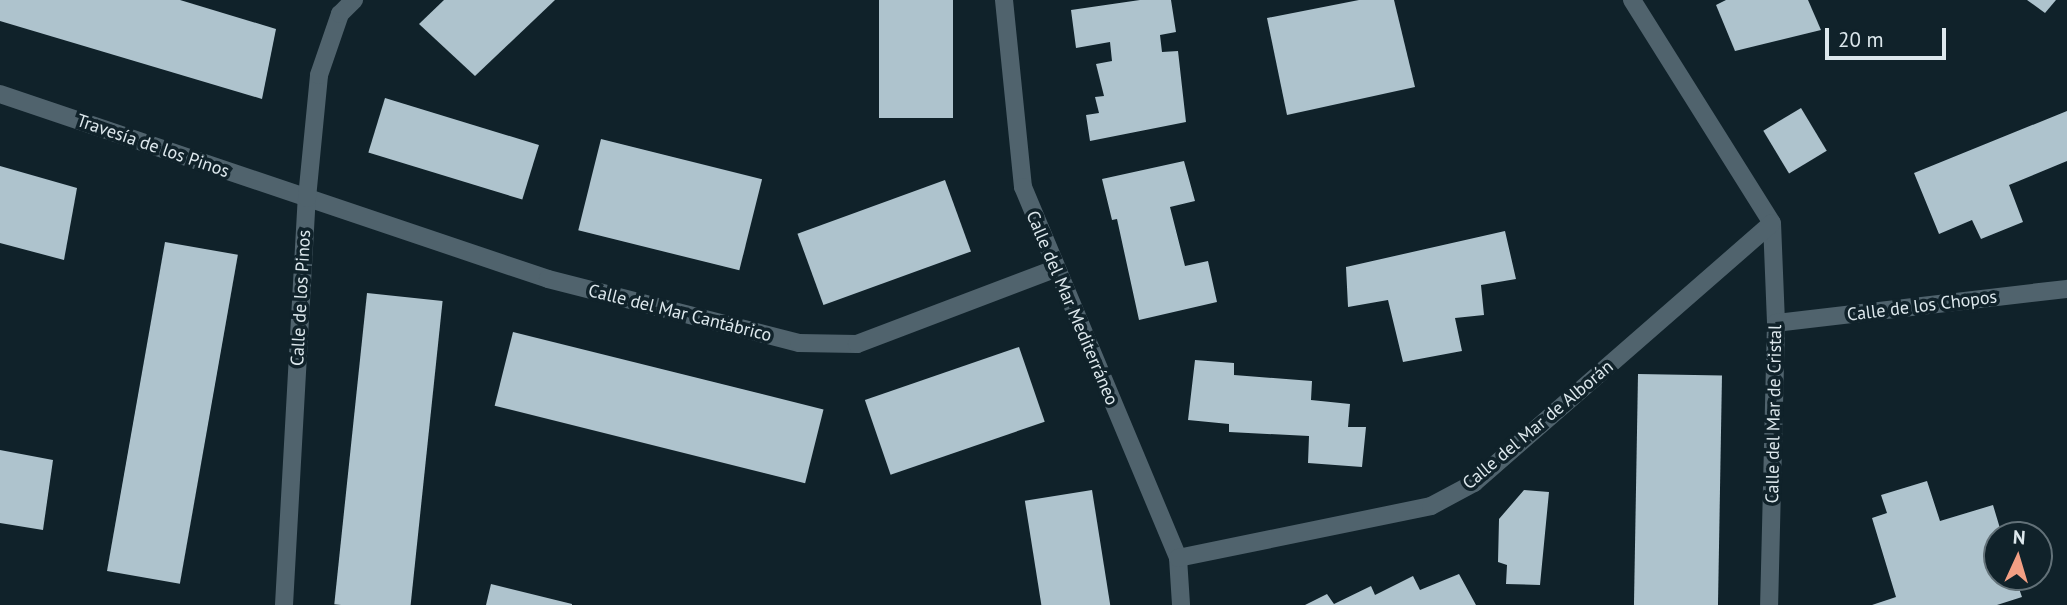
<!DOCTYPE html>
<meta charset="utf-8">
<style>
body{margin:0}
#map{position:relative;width:2067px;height:605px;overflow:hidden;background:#10222a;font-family:"PT Sans",sans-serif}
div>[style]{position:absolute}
.building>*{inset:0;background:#aec3cd;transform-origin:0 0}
.minor>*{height:18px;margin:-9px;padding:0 9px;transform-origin:9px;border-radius:9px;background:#50636d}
span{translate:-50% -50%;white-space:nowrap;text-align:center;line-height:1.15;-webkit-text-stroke:7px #10222a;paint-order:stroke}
.street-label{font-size:18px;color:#dde8ed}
.north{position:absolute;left:1983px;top:521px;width:70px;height:70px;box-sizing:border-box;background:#10222a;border:2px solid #627178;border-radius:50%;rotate:4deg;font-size:19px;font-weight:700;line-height:28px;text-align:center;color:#dde8ed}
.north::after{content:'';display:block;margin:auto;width:24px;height:32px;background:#f39f84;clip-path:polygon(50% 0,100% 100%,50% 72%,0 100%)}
.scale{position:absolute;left:1825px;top:28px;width:121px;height:32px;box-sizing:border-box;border:4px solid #dde8ed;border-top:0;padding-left:9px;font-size:21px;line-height:24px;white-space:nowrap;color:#dde8ed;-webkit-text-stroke:5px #10222a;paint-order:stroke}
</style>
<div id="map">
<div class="building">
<div style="clip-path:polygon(0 0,180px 0,276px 29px,262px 99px,0 21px)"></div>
<div style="clip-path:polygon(444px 0,555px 0,475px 76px,419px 24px)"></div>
<div style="left:879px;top:0;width:74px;height:118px"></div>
<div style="clip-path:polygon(1140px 0,1171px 0,1176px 32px,1160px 35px,1162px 52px,1178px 51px,1186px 122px,1090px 141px,1086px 115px,1099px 113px,1095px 97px,1104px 96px,1096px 64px,1112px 61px,1110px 42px,1076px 48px,1071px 10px)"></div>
<div style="clip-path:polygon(1359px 0,1394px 0,1415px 87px,1287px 115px,1267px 18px)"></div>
<div style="clip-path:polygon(1726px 0,1808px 0,1821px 30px,1735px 51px,1716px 5px)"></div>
<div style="clip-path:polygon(2027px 0,2056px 0,2045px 13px)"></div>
<div style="left:385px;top:98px;width:161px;height:57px;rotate:17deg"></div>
<div style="left:1801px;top:108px;width:50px;height:44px;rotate:59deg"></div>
<div style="clip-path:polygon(2067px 111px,2067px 161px,2009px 185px,2023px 222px,1981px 239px,1972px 220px,1939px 234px,1914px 173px)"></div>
<div style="left:601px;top:139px;width:166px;height:94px;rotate:14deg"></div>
<div style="clip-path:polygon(1184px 161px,1195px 201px,1170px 207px,1185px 266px,1208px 261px,1217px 302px,1139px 320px,1117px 219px,1112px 220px,1102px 179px)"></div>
<div style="clip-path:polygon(0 166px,77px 188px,64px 260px,0 243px)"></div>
<div style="left:945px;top:180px;width:76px;height:157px;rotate:70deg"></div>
<div style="clip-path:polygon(1505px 231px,1516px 279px,1481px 285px,1484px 315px,1455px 318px,1462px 351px,1403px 362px,1388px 300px,1348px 307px,1346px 267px)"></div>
<div style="left:165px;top:242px;width:74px;height:334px;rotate:10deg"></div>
<div style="left:367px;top:293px;width:76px;height:313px;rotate:6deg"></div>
<div style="left:513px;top:332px;width:320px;height:76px;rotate:14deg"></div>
<div style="left:1019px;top:347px;width:79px;height:163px;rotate:71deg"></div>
<div style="clip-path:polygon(1195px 360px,1234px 363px,1234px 375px,1312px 381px,1311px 400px,1350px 404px,1348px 427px,1366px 427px,1362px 467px,1308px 463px,1309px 436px,1229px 432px,1229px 424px,1188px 420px)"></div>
<div style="left:1638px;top:374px;width:84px;height:231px;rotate:1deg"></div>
<div style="clip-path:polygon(0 450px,53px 460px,43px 530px,0 523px)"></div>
<div style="clip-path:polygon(1927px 481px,1940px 521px,1993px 505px,2002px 535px,1997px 535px,1997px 577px,2015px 577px,2022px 597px,1997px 605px,1872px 605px,1896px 597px,1872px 518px,1887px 513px,1881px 495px)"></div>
<div style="left:1092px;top:490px;width:117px;height:68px;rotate:81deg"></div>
<div style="clip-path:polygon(1524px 490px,1549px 492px,1540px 585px,1506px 584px,1507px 565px,1498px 562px,1499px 519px)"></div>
<div style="clip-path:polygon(1459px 574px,1476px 605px,1305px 605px,1327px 594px,1334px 604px,1371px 586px,1375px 595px,1413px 576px,1420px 590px)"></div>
<div style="clip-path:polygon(491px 584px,572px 604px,572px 605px,486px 605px)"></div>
</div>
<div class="minor">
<div style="left:1004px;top:0;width:188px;rotate:84.2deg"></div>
<div style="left:1023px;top:187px;width:402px;rotate:67.3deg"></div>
<div style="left:1178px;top:558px;width:47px;rotate:86.3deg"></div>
<div style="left:1632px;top:0;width:263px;rotate:57.9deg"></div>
<div style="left:1772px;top:223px;width:100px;rotate:87.7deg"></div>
<div style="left:1776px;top:323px;width:282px;rotate:91.4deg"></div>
<div style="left:0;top:94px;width:578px;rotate:18.65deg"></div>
<div style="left:548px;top:279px;width:259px;rotate:14.3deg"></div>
<div style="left:799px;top:343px;width:58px;rotate:1deg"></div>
<div style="left:857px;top:344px;width:211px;rotate:-20.8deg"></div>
<div style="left:1776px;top:323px;width:293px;rotate:-6.7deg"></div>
<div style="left:1178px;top:558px;width:258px;rotate:-11.6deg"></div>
<div style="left:1431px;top:506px;width:49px;rotate:-28.1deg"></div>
<div style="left:1474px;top:483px;width:395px;rotate:-41.1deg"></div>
<div style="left:284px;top:605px;width:408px;rotate:-86.8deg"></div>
<div style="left:307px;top:198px;width:124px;rotate:-84.4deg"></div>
<div style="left:319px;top:75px;width:65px;rotate:-71deg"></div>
<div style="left:340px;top:14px;width:20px;rotate:-45deg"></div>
</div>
<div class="street-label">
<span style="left:153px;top:146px;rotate:19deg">Travesía de los Pinos</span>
<span style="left:301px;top:298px;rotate:-87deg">Calle de los Pinos</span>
<span style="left:1922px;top:306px;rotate:-7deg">Calle de los Chopos</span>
<span style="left:1072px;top:308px;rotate:67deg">Calle del Mar Mediterráneo</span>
<span style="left:680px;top:313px;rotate:14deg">Calle del Mar Cantábrico</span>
<span style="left:1774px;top:414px;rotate:-89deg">Calle del Mar de Cristal</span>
<span style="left:1538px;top:425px;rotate:-40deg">Calle del Mar de Alborán</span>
</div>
<div class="north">N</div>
<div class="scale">20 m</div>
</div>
